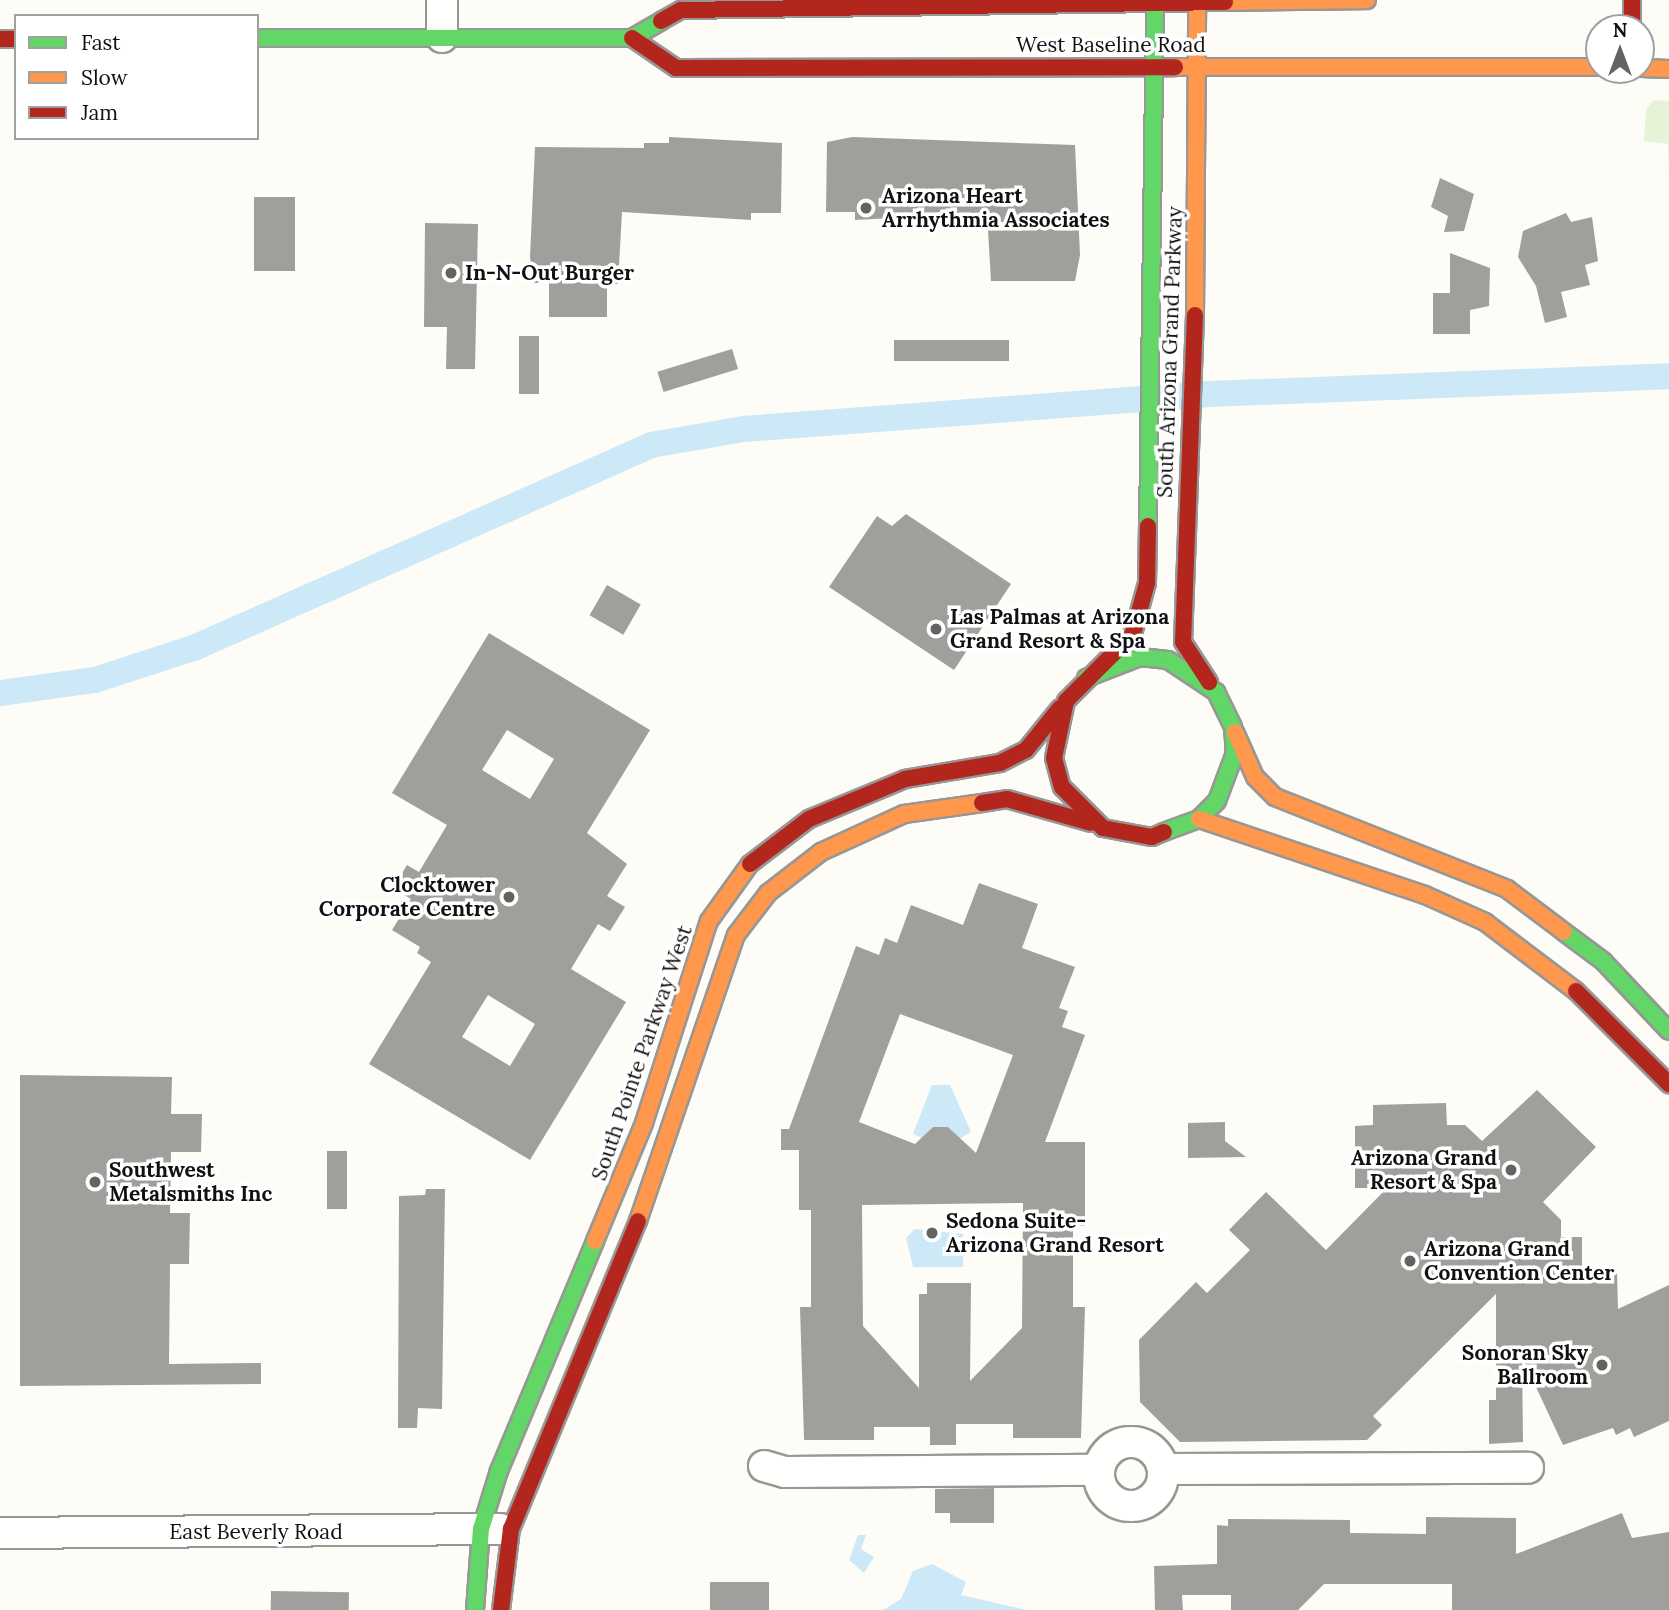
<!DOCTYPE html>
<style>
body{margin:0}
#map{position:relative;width:1669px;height:1610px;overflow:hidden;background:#fdfcf7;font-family:Lora,serif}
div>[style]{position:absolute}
.green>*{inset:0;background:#e7f3d7}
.water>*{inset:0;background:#cde8f7}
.canal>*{height:26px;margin:-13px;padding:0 13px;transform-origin:13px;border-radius:13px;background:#cde8f7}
.building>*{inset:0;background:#a19f9c;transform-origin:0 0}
.roads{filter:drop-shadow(2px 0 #979795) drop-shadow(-2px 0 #979795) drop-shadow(0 2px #979795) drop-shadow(0 -2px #979795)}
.street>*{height:30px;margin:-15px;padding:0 15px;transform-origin:15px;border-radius:15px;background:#fffffe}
.street>.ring{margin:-15px;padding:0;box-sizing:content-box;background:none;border:30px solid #fffffe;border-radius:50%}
.fast>*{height:16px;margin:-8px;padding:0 8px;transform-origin:8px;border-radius:8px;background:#63d668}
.slow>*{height:16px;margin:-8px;padding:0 8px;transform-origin:8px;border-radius:8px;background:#ff974d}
.jam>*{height:16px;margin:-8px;padding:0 8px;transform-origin:8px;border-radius:8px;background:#b3261e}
.dots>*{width:19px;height:19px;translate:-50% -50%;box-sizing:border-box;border:4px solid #fff;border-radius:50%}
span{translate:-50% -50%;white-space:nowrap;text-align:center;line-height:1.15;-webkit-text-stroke:7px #fff;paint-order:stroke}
.street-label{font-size:21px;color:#111}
.poi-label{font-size:21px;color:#111;font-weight:700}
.left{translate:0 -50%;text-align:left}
.right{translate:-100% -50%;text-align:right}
.legend{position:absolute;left:14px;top:14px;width:245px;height:126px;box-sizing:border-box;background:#fff;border:2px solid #a0a0a0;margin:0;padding:9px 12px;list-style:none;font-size:21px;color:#111}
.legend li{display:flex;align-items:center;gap:14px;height:35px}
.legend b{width:35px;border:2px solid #a0a0a0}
.north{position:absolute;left:1585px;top:14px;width:70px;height:70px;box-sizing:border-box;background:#fff;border:2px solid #a0a0a0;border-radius:50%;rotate:0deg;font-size:19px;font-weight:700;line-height:28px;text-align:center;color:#111}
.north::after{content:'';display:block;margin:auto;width:24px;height:32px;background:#646362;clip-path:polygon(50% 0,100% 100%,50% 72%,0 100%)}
</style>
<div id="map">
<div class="green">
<div style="clip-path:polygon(1653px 100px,1669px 101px,1669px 174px,1668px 144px,1644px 141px,1646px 110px)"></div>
</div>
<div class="water">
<div style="clip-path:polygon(932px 1085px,950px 1085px,971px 1132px,959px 1139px,948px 1127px,933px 1127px,922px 1138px,913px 1134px)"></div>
<div style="clip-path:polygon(915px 1229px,963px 1234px,963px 1267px,913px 1267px,906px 1238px)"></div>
<div style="clip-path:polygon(858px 1535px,866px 1535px,861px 1549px,874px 1557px,864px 1573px,849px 1560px)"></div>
<div style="clip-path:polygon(932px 1564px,966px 1582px,961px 1595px,1027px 1610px,883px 1610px,901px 1599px,913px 1571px)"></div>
</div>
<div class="canal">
<div style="left:0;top:693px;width:96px;rotate:-7.8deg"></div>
<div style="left:95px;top:680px;width:106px;rotate:-18.1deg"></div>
<div style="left:196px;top:647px;width:498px;rotate:-23.9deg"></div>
<div style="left:651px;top:445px;width:94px;rotate:-9.8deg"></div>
<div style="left:744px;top:429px;width:466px;rotate:-4.3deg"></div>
<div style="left:1209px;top:394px;width:460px;rotate:-2.2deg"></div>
</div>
<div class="building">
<div style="clip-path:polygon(669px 137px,782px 143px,781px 213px,751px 213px,751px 220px,622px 212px,618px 284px,607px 284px,607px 317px,549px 317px,549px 283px,534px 283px,530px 257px,535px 147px,644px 148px,644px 143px,669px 143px)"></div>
<div style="clip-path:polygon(852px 137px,1075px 145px,1080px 255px,1075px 281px,991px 281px,987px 213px,855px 220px,855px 212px,826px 212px,827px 142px)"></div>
<div style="clip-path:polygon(1440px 178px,1474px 194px,1464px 231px,1444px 232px,1448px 216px,1431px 207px)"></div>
<div style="left:254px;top:197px;width:41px;height:74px"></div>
<div style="clip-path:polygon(1566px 213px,1571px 222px,1592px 217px,1598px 261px,1585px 265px,1590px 285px,1561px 292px,1567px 317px,1545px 323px,1536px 286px,1518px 257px,1523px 231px)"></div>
<div style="clip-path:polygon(425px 223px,478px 224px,475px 369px,446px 369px,447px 327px,424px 327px)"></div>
<div style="clip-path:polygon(1450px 253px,1490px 268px,1489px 306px,1470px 310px,1470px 334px,1433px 334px,1433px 293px,1450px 293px)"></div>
<div style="left:519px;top:336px;width:20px;height:58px"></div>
<div style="left:894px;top:340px;width:115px;height:21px"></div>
<div style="left:732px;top:349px;width:21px;height:78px;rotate:73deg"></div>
<div style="clip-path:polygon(906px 514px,1011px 584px,954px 670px,829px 587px,877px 516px,892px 526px)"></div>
<div style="left:607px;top:585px;width:39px;height:35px;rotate:30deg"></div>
<div style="clip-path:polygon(evenodd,489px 633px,650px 730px,587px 833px,627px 864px,607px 896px,625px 907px,610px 931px,598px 924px,571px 969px,626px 1002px,530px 1160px,369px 1064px,431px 962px,417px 953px,420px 947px,392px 930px,411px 899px,393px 888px,407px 865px,419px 872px,447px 825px,392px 793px,489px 633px,507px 730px,554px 759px,530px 799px,482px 770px,507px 730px,489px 633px,488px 995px,535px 1024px,510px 1066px,462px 1037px,488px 995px)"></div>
<div style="clip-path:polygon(evenodd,979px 883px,1038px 904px,1022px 948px,1075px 967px,1059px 1008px,1068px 1011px,1062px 1027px,1085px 1035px,1045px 1142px,1085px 1142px,1085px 1226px,1073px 1226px,1073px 1307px,1085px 1307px,1081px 1438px,1013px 1438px,1013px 1424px,956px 1424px,956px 1445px,930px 1445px,930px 1427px,874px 1427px,874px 1440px,804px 1440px,800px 1307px,811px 1307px,811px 1210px,799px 1210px,799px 1150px,781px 1150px,781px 1129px,789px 1129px,856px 946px,879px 955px,885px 938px,897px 943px,911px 905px,963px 925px,979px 883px,900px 1014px,1013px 1055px,976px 1153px,948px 1127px,933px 1127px,915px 1144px,859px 1122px,900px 1014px,979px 883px,1023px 1203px,1022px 1328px,970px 1381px,971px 1283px,927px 1283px,927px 1294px,919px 1294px,919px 1388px,863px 1326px,862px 1205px,1023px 1203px)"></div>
<div style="clip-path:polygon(20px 1075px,172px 1077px,171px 1114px,202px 1114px,201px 1152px,171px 1152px,170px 1213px,190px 1213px,189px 1264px,170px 1264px,169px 1364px,261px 1363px,261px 1384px,20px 1386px)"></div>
<div style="clip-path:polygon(1537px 1090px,1596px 1147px,1543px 1202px,1561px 1220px,1561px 1237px,1582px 1237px,1582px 1273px,1617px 1272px,1618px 1309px,1669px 1285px,1669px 1421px,1634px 1437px,1630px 1428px,1616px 1435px,1613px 1428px,1563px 1445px,1522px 1357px,1523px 1442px,1489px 1444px,1489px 1400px,1496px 1400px,1496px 1294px,1373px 1416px,1382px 1425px,1367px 1440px,1180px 1442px,1140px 1402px,1139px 1340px,1196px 1282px,1207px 1293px,1250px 1250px,1229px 1230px,1266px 1192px,1326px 1250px,1387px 1188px,1355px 1188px,1355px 1126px,1373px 1125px,1373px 1105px,1446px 1103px,1447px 1125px,1465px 1125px,1482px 1141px)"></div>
<div style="clip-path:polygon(1225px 1122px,1225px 1141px,1246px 1157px,1188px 1158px,1188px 1123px)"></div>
<div style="left:327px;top:1151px;width:20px;height:58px"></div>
<div style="clip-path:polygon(426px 1189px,445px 1189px,442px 1409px,418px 1408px,417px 1428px,398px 1428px,399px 1196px,425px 1195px)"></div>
<div style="clip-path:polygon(994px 1488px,994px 1523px,950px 1523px,950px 1513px,935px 1513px,935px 1489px)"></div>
<div style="clip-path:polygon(1622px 1513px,1632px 1538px,1669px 1532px,1669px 1610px,1452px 1610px,1452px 1584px,1324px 1584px,1298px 1610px,1231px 1610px,1231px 1595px,1182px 1595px,1183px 1610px,1155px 1610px,1154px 1566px,1217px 1564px,1217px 1525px,1228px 1526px,1228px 1519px,1350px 1520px,1350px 1533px,1426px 1534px,1426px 1517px,1516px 1518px,1516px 1554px)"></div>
<div style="left:710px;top:1582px;width:59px;height:28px"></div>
<div style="left:271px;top:1591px;width:78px;height:19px;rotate:1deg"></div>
</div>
<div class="roads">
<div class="street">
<div style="left:442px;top:37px;width:37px;rotate:-90deg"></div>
<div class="ring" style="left:1099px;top:1442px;width:34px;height:34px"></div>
<div style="left:764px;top:1466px;width:22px;rotate:16deg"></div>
<div style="left:785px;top:1472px;width:314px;rotate:-0.4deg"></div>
<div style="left:1163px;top:1469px;width:365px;rotate:-0.2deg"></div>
<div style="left:0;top:1533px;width:500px;rotate:-0.46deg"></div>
</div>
<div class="fast">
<div style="left:257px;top:38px;width:375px"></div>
<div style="left:632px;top:38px;width:34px;rotate:-30deg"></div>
<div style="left:1148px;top:526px;width:523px;rotate:-89.23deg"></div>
<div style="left:1086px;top:678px;width:58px;rotate:-21.3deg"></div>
<div style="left:1140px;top:657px;width:28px;rotate:6deg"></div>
<div style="left:1168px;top:660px;width:58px;rotate:33.7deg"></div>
<div style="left:1216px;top:692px;width:39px;rotate:64deg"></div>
<div style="left:1233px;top:727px;width:26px;rotate:86deg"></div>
<div style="left:1235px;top:753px;width:51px;rotate:110.6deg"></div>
<div style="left:1217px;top:801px;width:25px;rotate:135deg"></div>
<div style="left:1199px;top:819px;width:37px;rotate:160deg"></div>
<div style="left:1564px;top:932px;width:49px;rotate:36.6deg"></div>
<div style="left:1603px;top:961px;width:96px;rotate:46.7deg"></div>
<div style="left:475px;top:1610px;width:81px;rotate:-85.8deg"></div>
<div style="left:481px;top:1529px;width:61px;rotate:-72.8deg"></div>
<div style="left:499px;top:1471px;width:249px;rotate:-67.3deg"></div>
</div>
<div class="slow">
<div style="left:1225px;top:2px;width:142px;rotate:-0.8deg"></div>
<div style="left:1175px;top:67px;width:424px"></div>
<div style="left:1641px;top:68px;width:28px;rotate:2deg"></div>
<div style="left:1195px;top:315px;width:312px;rotate:-89.6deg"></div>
<div style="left:1235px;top:732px;width:49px;rotate:66deg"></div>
<div style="left:1255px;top:777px;width:28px;rotate:45deg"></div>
<div style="left:1275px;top:797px;width:250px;rotate:21.6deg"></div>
<div style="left:1507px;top:889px;width:71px;rotate:37deg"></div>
<div style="left:1199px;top:819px;width:238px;rotate:18.6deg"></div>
<div style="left:1425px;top:895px;width:66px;rotate:24.2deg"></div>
<div style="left:1485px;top:922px;width:114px;rotate:37.2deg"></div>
<div style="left:638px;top:1221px;width:302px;rotate:-71.1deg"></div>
<div style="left:736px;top:935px;width:53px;rotate:-52.7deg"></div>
<div style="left:768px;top:893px;width:67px;rotate:-37.7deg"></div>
<div style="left:821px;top:852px;width:91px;rotate:-24.6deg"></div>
<div style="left:904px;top:814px;width:79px;rotate:-8deg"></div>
<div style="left:595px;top:1241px;width:128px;rotate:-67.4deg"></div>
<div style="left:644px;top:1123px;width:212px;rotate:-72.2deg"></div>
<div style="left:709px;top:921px;width:70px;rotate:-54.3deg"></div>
</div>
<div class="jam">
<div style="left:1632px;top:0;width:28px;rotate:90deg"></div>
<div style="left:661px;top:21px;width:23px;rotate:-29deg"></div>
<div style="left:681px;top:10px;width:544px;rotate:-0.84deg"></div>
<div style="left:632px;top:38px;width:53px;rotate:34.3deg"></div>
<div style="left:676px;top:68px;width:499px;rotate:-0.1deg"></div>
<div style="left:0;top:39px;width:16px"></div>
<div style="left:1195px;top:315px;width:327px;rotate:92.1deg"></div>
<div style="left:1183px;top:642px;width:48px;rotate:57deg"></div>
<div style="left:1148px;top:526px;width:57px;rotate:91deg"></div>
<div style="left:1147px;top:583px;width:53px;rotate:105.4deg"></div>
<div style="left:1133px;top:634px;width:95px;rotate:135deg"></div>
<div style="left:1066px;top:701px;width:58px;rotate:101.9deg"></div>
<div style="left:1054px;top:758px;width:30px;rotate:75deg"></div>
<div style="left:1062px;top:787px;width:58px;rotate:45deg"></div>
<div style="left:1103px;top:828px;width:50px;rotate:10.4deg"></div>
<div style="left:1152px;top:837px;width:13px;rotate:-23deg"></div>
<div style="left:982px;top:803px;width:25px;rotate:-9deg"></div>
<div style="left:1007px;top:799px;width:87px;rotate:15.9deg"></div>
<div style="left:750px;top:864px;width:74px;rotate:-37.3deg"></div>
<div style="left:809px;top:819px;width:104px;rotate:-22.6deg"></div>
<div style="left:905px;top:779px;width:96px;rotate:-9.6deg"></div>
<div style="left:1000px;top:763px;width:29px;rotate:-27deg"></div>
<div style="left:1026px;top:750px;width:54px;rotate:-51deg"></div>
<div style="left:1576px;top:991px;width:132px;rotate:45deg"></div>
<div style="left:501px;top:1610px;width:82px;rotate:-83deg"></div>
<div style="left:511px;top:1529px;width:333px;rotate:-67.6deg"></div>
</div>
</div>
<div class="dots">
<div style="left:866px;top:208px;background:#646362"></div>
<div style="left:451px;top:273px;background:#646362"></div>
<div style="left:936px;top:629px;background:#646362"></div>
<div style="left:509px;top:897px;background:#646362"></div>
<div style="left:1511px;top:1170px;background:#646362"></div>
<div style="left:95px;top:1182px;background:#646362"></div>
<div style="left:932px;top:1233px;background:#646362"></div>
<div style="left:1410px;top:1261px;background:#646362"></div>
<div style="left:1602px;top:1365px;background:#646362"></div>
</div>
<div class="street-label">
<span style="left:1111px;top:45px">West Baseline Road</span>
<span style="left:1170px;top:352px;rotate:-88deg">South Arizona Grand Parkway</span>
<span style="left:642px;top:1053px;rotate:-71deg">South Pointe Parkway West</span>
<span style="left:256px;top:1532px">East Beverly Road</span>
</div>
<div class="poi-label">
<span class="left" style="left:882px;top:208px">Arizona Heart<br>Arrhythmia Associates</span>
<span class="left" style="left:465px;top:273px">In-N-Out Burger</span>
<span class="left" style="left:950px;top:629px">Las Palmas at Arizona<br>Grand Resort &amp; Spa</span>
<span class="right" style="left:495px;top:897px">Clocktower<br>Corporate Centre</span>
<span class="right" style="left:1497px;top:1170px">Arizona Grand<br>Resort &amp; Spa</span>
<span class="left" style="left:109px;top:1182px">Southwest<br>Metalsmiths Inc</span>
<span class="left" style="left:946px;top:1233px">Sedona Suite-<br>Arizona Grand Resort</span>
<span class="left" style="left:1424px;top:1261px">Arizona Grand<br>Convention Center</span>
<span class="right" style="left:1588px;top:1365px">Sonoran Sky<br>Ballroom</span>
</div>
<ul class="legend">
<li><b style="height:9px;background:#63d668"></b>Fast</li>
<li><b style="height:9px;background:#ff974d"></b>Slow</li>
<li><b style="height:9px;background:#b3261e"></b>Jam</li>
</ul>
<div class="north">N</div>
</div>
